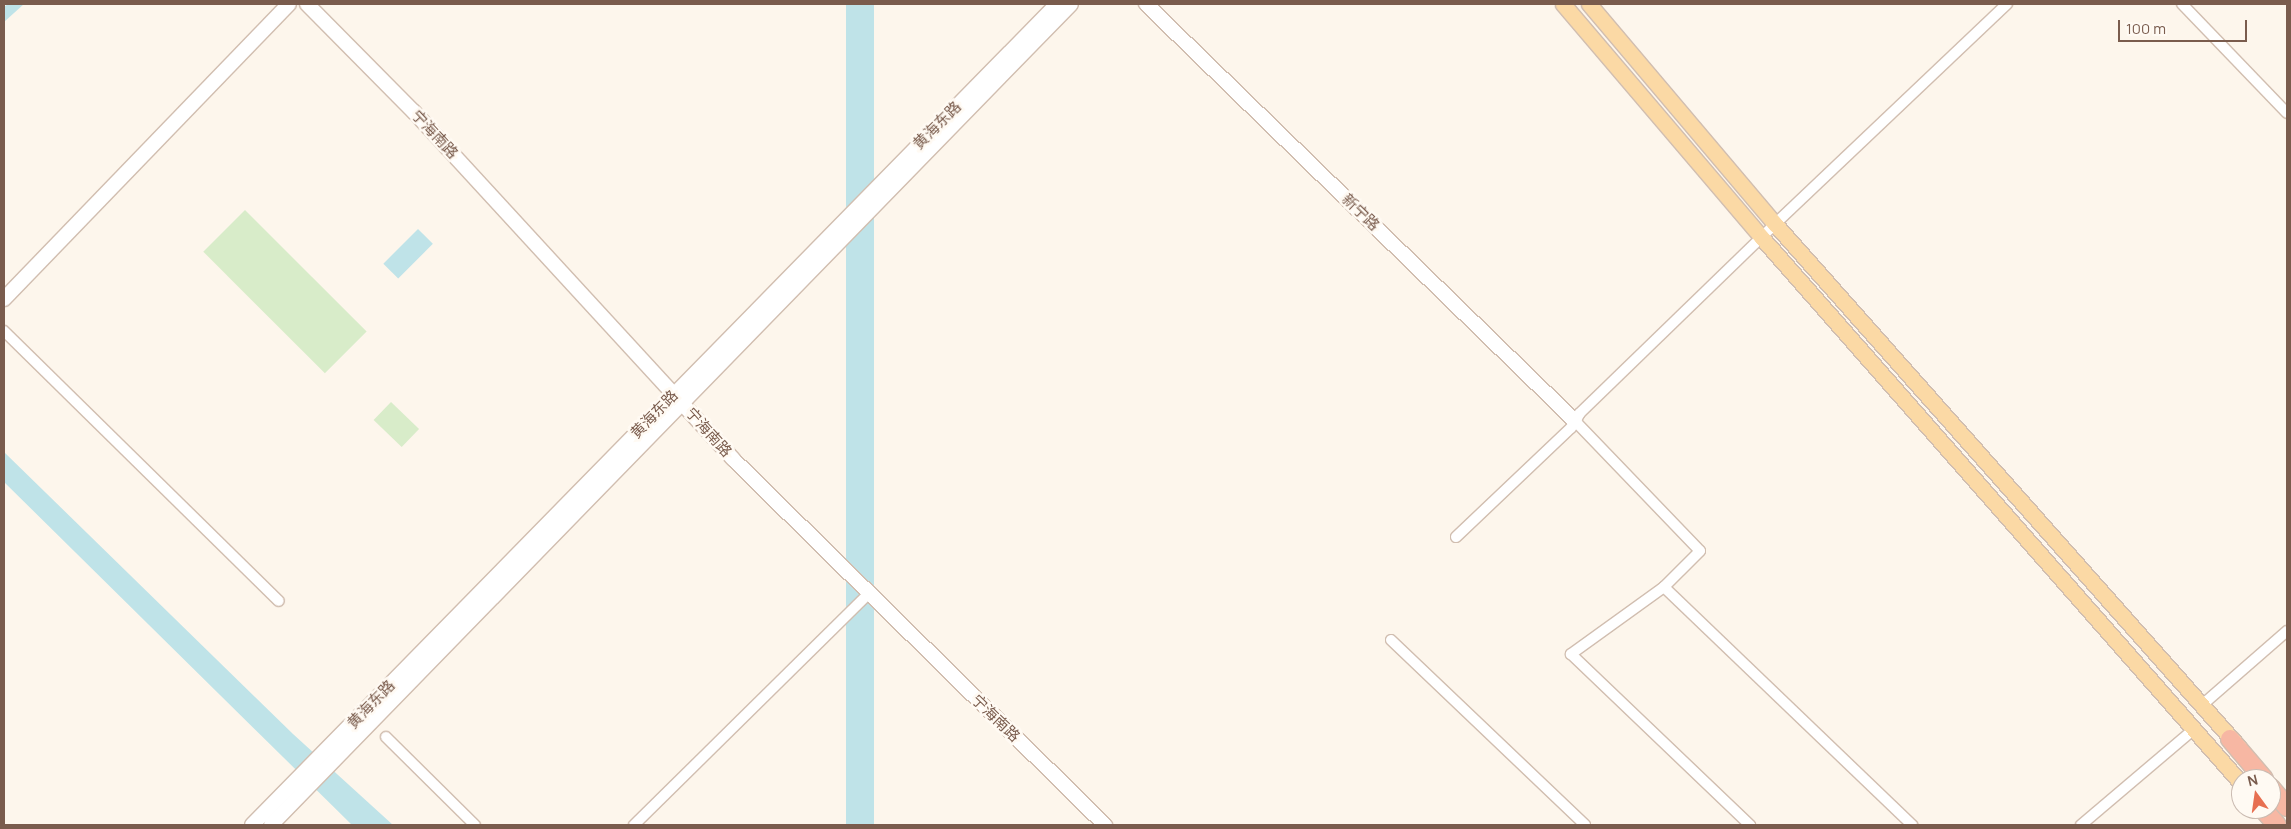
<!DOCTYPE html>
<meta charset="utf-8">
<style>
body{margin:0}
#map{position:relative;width:2291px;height:829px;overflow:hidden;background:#fdf6ec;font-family:Manrope,"Noto Sans SC",sans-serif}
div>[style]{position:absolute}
.green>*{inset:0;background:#d8ecc9;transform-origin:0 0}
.water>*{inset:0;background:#bfe3e8;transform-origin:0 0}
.roads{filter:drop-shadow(1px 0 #d1beb0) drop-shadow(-1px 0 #d1beb0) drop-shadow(0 1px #d1beb0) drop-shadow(0 -1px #d1beb0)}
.street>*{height:10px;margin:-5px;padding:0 5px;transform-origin:5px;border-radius:5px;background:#fff}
.secondary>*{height:14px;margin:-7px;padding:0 7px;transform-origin:7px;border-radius:7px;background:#fff}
.primary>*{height:15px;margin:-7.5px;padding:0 7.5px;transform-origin:7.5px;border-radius:7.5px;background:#fbd9a5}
.highway>*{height:18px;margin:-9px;padding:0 9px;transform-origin:9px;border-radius:9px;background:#f7b7a3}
span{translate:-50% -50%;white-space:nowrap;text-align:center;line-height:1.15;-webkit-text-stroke:5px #fffaf3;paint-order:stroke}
.street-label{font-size:15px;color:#7a5c4d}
.frame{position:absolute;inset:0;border:5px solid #7a5c4d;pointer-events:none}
.north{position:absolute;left:2231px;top:769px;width:50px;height:50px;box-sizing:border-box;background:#fffaf3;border:1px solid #cabbb1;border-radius:50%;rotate:346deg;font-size:14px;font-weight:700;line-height:20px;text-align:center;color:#7a5c4d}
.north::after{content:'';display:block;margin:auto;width:18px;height:22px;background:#e76f51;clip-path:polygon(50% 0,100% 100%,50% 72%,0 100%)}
.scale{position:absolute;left:2118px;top:20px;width:129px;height:22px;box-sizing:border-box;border:2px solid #7a5c4d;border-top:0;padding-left:6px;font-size:15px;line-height:18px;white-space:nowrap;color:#7a5c4d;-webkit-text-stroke:4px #fffaf3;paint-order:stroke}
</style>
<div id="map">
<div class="green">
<div style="left:245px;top:210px;width:172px;height:59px;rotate:45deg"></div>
<div style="left:391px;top:402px;width:39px;height:25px;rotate:44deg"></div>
</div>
<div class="water">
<div style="clip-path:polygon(8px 4px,24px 4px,4px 22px,4px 7px)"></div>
<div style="left:846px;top:4px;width:28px;height:1190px"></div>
<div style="left:418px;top:229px;width:21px;height:49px;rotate:45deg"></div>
<div style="clip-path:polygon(4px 452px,293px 734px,393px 825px,352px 825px,4px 482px)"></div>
</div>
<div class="roads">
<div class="street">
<div style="left:2182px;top:4px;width:151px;rotate:46.1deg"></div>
<div style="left:4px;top:331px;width:385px;rotate:44.5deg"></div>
<div style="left:1575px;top:421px;width:180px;rotate:46.1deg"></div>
<div style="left:1700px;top:551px;width:51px;rotate:135deg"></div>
<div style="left:1664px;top:587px;width:344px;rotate:43.8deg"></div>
<div style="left:1456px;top:537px;width:158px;rotate:-43.5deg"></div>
<div style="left:1571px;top:428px;width:17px;rotate:-59deg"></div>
<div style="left:1580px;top:413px;width:272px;rotate:-44.1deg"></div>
<div style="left:1775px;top:224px;width:320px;rotate:-43.5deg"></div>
<div style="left:1664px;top:587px;width:115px;rotate:144.2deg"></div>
<div style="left:1571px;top:654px;width:248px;rotate:43.7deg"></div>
<div style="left:1391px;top:640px;width:268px;rotate:43.6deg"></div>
<div style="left:2201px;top:706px;width:114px;rotate:-41.1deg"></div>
<div style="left:386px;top:737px;width:125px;rotate:44.7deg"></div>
<div style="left:634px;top:825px;width:329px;rotate:-44.6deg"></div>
<div style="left:2081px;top:825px;width:148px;rotate:-40.3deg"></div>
</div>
<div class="secondary">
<div style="left:307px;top:4px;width:152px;rotate:45.3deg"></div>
<div style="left:414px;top:112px;width:471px;rotate:47.4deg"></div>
<div style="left:733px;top:459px;width:522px;rotate:44.53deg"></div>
<div style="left:1146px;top:4px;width:598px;rotate:44.19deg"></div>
<div style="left:4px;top:299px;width:410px;rotate:-46deg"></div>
<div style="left:252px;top:825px;width:1150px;rotate:-45.56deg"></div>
<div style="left:271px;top:825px;width:1146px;rotate:-45.74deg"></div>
</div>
<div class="primary">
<div style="left:1563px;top:4px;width:307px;rotate:49.6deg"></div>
<div style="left:1762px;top:238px;width:726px;rotate:48.69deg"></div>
<div style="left:1589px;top:4px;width:288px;rotate:49.8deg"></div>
<div style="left:1775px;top:224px;width:698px;rotate:48.43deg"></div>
</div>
<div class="highway">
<div style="left:2230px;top:739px;width:52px;rotate:49.6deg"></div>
<div style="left:2271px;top:788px;width:25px;rotate:50deg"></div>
<div style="left:2263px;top:809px;width:21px;rotate:49deg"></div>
</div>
</div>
<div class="street-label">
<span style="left:937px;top:125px;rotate:-45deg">黄海东路</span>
<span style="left:435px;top:134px;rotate:47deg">宁海南路</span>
<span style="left:1361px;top:212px;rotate:44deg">新宁路</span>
<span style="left:654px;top:414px;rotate:-46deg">黄海东路</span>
<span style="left:709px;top:432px;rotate:48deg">宁海南路</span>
<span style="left:371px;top:704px;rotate:-46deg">黄海东路</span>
<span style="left:996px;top:718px;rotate:44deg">宁海南路</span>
</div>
<div class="frame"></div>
<div class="north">N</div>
<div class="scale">100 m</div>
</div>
